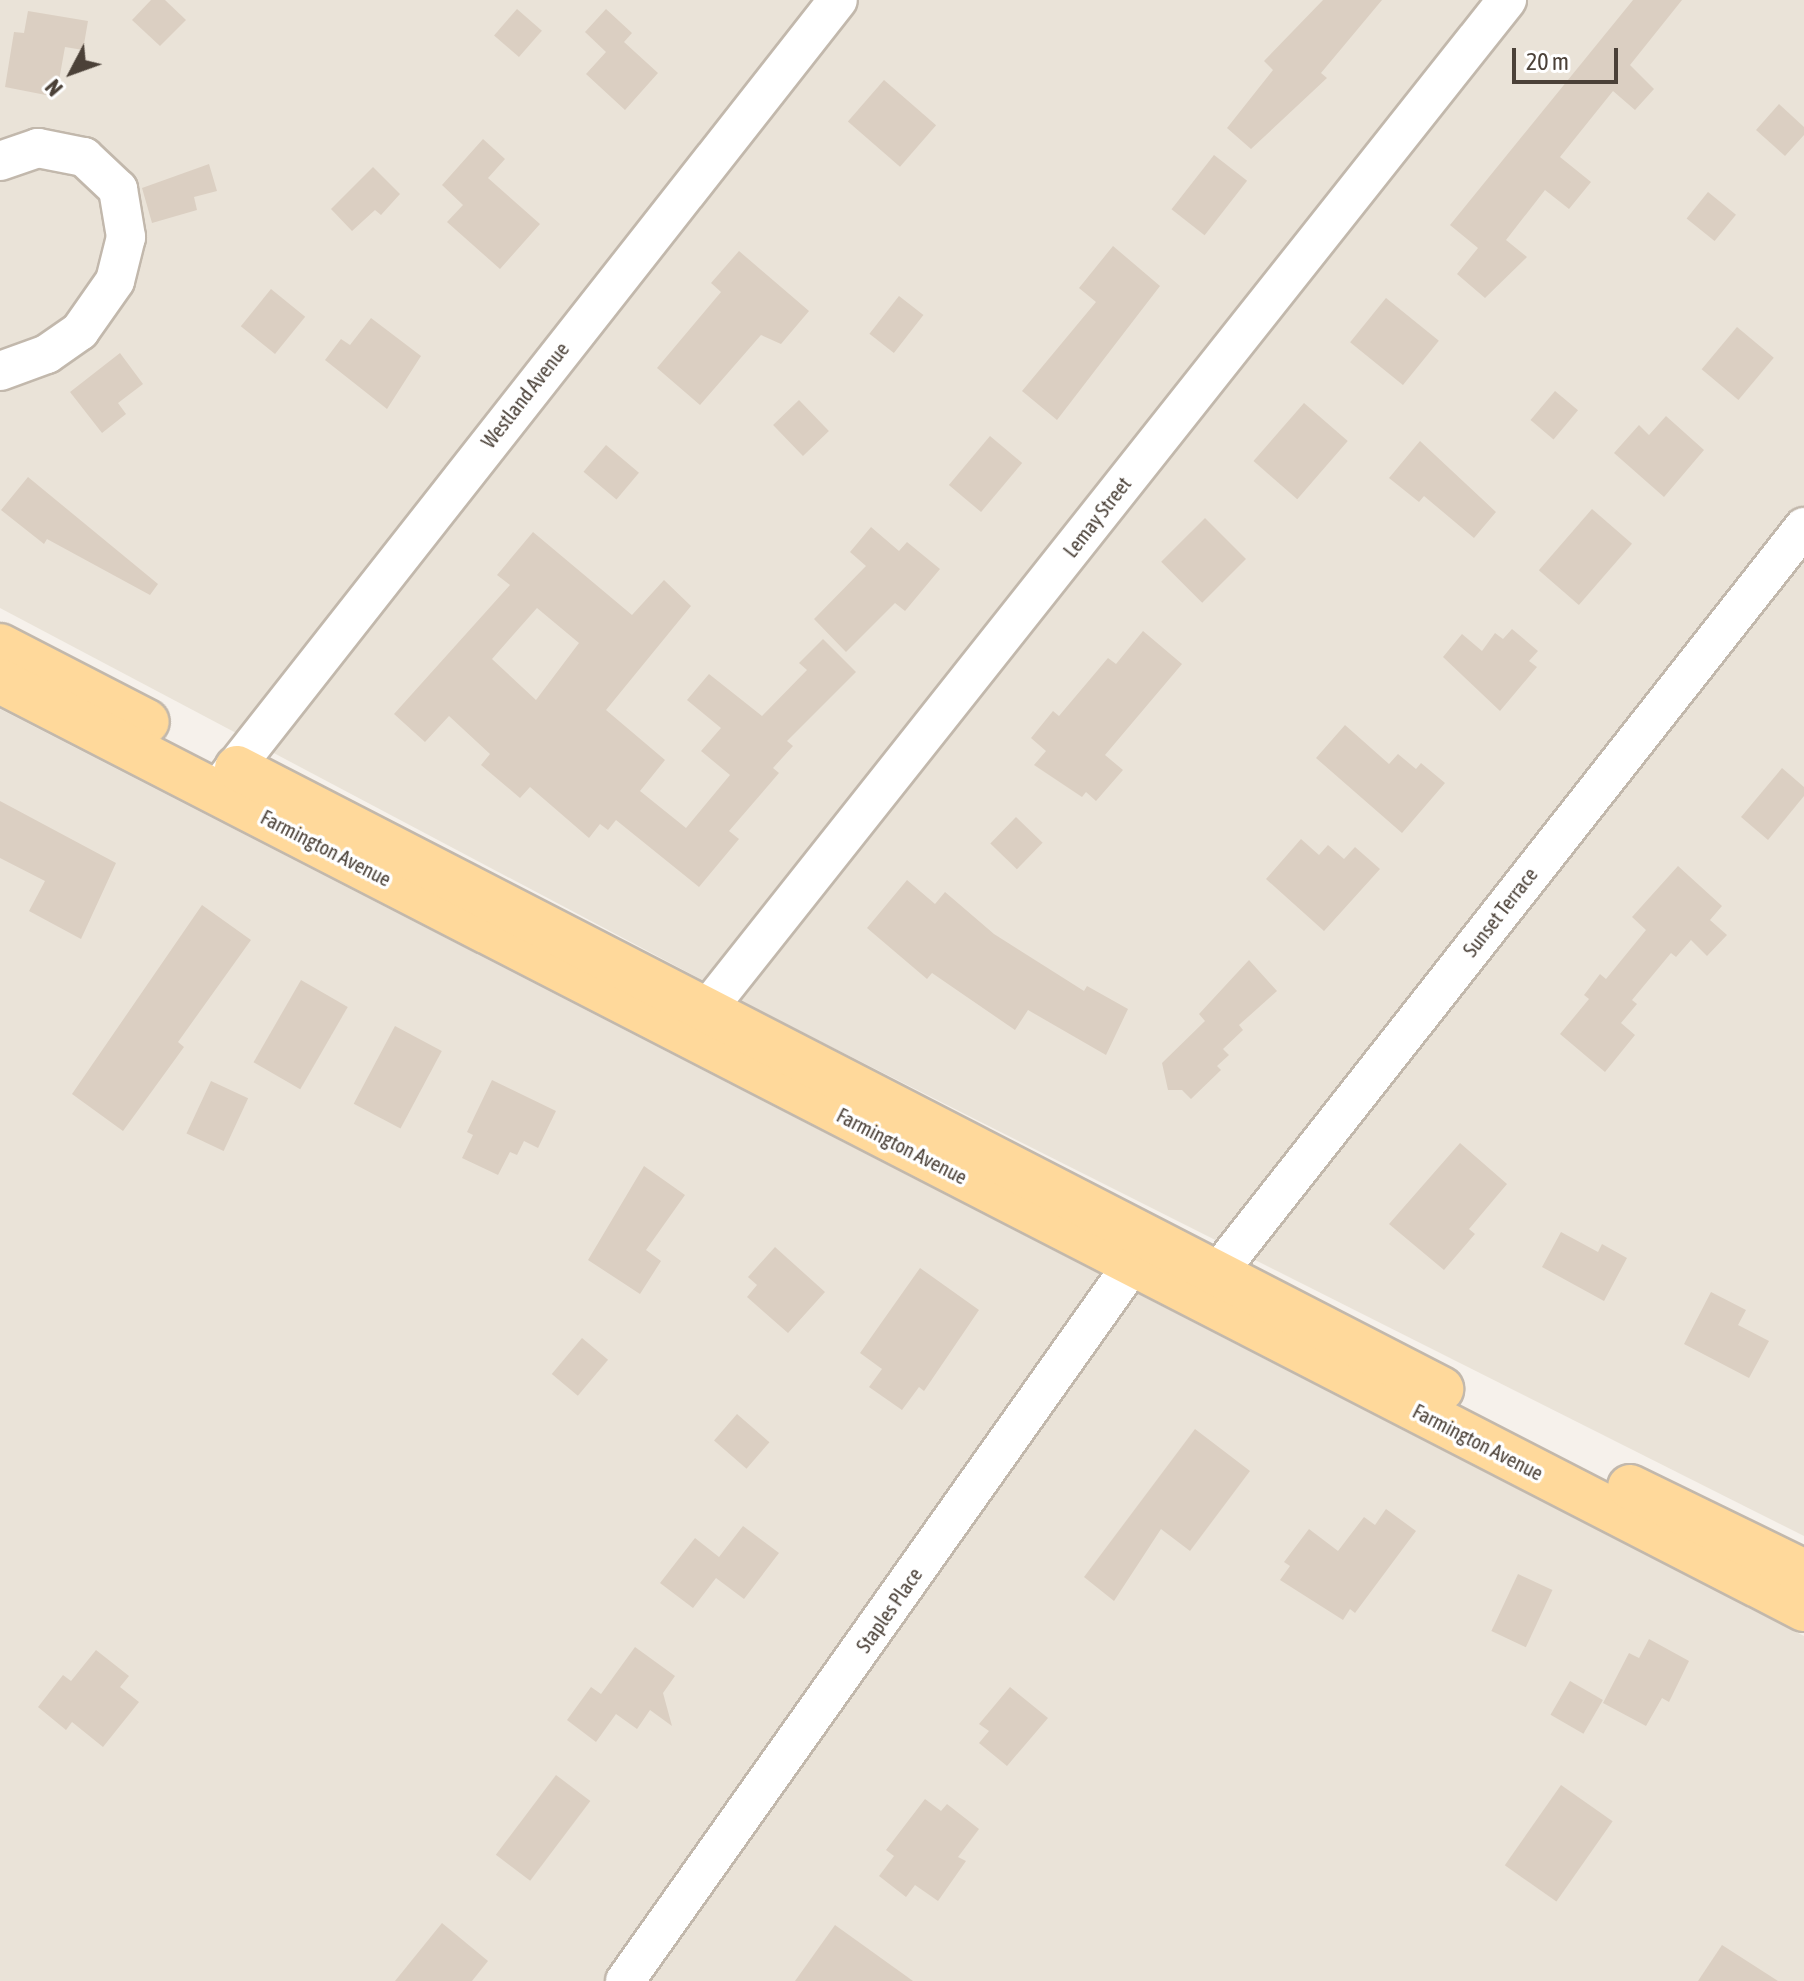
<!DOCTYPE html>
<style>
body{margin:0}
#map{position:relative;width:1804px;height:1981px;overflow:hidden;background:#f6f1eb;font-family:"Asap Condensed",sans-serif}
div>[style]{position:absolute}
.residential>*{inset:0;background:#eae3d8}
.building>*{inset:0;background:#dbcfc2;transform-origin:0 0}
.roads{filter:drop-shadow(2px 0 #c2b8ac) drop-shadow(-2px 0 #c2b8ac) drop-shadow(0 2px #c2b8ac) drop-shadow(0 -2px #c2b8ac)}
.street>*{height:38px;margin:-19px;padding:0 19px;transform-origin:19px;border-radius:19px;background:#fff}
.primary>*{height:44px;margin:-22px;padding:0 22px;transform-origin:22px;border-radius:22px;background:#ffd99b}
span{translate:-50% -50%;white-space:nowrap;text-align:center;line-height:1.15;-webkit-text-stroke:7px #fff;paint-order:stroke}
.street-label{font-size:20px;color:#4b4138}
.north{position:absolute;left:32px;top:32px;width:80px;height:80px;-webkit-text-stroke:6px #fff;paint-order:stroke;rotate:229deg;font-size:22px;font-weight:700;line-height:32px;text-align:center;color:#4b4138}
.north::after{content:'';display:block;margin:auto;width:28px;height:36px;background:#4b4138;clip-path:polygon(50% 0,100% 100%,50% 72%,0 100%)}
.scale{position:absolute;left:1512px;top:48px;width:106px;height:36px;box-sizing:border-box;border:4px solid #4b4138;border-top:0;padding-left:10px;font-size:24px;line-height:28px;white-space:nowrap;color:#4b4138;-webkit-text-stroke:6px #fff;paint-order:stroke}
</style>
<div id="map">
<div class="residential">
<div style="clip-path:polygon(0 0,1804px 0,1804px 1536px,774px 1018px,0 608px)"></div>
<div style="clip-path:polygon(0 709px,1804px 1636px,1804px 1981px,0 1981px)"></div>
</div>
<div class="building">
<div style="clip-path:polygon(151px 0,165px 0,186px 20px,160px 46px,132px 20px)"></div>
<div style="clip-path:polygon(1323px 0,1382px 0,1321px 73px,1327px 78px,1251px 149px,1227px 128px,1273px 70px,1264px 61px)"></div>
<div style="clip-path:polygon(1633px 0,1682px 0,1630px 65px,1654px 89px,1635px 110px,1613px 91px,1560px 157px,1591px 182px,1569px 209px,1545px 190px,1506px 240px,1527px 257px,1485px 298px,1457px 274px,1478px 248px,1450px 225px)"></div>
<div style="left:517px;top:9px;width:33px;height:35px;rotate:41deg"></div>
<div style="clip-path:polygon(606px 9px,632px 33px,624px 42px,658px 73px,625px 110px,586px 74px,606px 52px,585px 32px)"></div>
<div style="clip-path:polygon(28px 11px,88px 21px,83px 50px,65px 47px,56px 97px,5px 87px,14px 32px,24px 33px)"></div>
<div style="left:884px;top:80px;width:69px;height:55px;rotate:41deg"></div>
<div style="clip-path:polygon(1779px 104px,1804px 127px,1804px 135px,1785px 156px,1756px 130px)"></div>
<div style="clip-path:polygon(483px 139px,505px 159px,488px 178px,540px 224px,500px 269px,447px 222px,463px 205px,442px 185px)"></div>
<div style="left:1214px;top:155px;width:42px;height:69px;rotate:38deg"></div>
<div style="clip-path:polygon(209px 164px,217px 191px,194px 197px,197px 210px,152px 223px,142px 188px)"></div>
<div style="clip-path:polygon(373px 167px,400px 194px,381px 215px,375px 210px,352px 231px,331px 209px)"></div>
<div style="left:1708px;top:192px;width:36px;height:34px;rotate:39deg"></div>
<div style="clip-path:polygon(1113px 246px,1160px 286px,1057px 420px,1022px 391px,1096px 302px,1079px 288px)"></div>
<div style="clip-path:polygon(739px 251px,809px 311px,781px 344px,761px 335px,700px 405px,657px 368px,721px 292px,711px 283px)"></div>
<div style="left:271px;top:289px;width:44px;height:48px;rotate:39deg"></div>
<div style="left:899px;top:296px;width:31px;height:48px;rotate:38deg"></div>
<div style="left:1386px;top:298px;width:68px;height:57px;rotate:39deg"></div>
<div style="clip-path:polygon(371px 318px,421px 356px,387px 409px,325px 360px,341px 339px,350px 345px)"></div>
<div style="left:1737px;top:327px;width:48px;height:55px;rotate:40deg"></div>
<div style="clip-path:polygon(120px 353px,143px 384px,118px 403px,126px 414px,102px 433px,70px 392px)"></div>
<div style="left:1555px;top:391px;width:30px;height:38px;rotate:40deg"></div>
<div style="left:799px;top:400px;width:43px;height:36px;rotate:46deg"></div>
<div style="left:1304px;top:403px;width:58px;height:77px;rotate:41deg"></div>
<div style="clip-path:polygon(1666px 416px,1704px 450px,1664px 497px,1614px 453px,1639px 425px,1649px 435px)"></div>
<div style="left:990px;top:436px;width:42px;height:64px;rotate:40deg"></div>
<div style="clip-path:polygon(1420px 441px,1496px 512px,1474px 538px,1424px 496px,1419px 502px,1389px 478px)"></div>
<div style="left:606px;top:445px;width:43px;height:35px;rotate:40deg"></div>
<div style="clip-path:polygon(28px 477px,158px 584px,150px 595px,47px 539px,44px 544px,1px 510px)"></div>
<div style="left:1592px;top:509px;width:53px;height:81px;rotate:41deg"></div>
<div style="left:1205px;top:518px;width:58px;height:62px;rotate:45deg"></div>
<div style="clip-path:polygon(871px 527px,899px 551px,907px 542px,940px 569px,905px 611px,895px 603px,846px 652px,814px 619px,866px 566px,850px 552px)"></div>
<div style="clip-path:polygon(evenodd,533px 532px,632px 615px,664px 580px,691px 606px,606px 710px,665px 760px,640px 791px,686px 828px,730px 775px,701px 751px,721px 728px,687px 700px,709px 674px,762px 716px,807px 670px,799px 663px,823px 639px,856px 672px,787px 741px,793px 746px,773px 768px,779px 773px,729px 831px,739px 839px,699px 887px,616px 820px,608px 830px,600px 824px,589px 838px,530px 787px,520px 798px,481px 765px,490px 754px,449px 716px,425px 742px,394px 714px,510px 585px,497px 575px,533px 532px,537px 608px,579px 643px,536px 700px,492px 659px,537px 608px)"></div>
<div style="clip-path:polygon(1512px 629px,1538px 651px,1529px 661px,1537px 667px,1500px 711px,1443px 657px,1462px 634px,1482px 651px,1495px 633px,1503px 639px)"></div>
<div style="clip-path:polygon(1143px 631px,1182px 664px,1105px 755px,1123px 770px,1096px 801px,1086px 792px,1082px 797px,1034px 765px,1046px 751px,1031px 738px,1053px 711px,1059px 716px,1108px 658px,1116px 664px)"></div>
<div style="clip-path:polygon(1345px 725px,1389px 764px,1398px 754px,1416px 769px,1421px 763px,1445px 783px,1402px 833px,1316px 758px)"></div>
<div style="clip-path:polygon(1782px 768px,1804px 787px,1804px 796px,1768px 840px,1741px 817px)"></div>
<div style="clip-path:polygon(0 801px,116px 863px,81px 939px,29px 911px,45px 881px,0 858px)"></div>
<div style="left:1016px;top:817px;width:37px;height:37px;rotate:44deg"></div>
<div style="clip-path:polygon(1301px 839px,1319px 855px,1328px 845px,1344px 859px,1355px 847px,1380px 869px,1324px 931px,1266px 879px)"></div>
<div style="clip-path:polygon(1678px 866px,1722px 906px,1710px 920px,1727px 935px,1707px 956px,1691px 940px,1676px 957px,1671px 953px,1632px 1000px,1637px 1004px,1621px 1023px,1635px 1035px,1605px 1072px,1560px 1034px,1589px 999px,1584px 995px,1600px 974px,1606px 979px,1646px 930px,1632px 917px)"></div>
<div style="clip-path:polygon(907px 880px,935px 904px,945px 892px,994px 934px,1084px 991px,1087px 986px,1128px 1009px,1106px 1055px,1028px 1010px,1015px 1030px,932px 973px,927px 979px,867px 928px)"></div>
<div style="clip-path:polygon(202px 905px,251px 940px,178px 1042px,184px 1047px,123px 1131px,72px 1094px)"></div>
<div style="clip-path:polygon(1249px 960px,1277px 991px,1239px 1025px,1243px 1030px,1223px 1049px,1229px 1055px,1217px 1066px,1221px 1070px,1191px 1099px,1182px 1090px,1168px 1090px,1162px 1063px,1205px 1021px,1199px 1014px)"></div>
<div style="left:301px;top:980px;width:54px;height:95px;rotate:30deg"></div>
<div style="left:395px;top:1026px;width:53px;height:88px;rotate:28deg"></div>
<div style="clip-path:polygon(492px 1080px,556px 1111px,538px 1148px,524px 1141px,517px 1155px,510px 1152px,498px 1175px,462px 1158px,473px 1135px,467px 1132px)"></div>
<div style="left:211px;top:1081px;width:41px;height:58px;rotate:25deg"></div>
<div style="clip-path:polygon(1460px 1143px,1507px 1184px,1469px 1229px,1475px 1234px,1444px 1270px,1389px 1224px)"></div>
<div style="clip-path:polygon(644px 1166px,685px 1195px,646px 1250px,661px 1261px,640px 1294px,588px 1260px)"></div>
<div style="clip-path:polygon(1561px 1232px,1598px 1252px,1602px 1244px,1627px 1258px,1604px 1301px,1542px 1267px)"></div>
<div style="clip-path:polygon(775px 1247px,825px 1292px,788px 1333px,747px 1297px,757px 1285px,748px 1277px)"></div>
<div style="clip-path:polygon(920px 1268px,979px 1310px,924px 1391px,919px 1387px,902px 1410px,869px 1387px,882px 1369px,860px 1353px)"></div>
<div style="clip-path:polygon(1711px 1292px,1746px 1310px,1738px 1325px,1769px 1341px,1749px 1378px,1684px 1344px)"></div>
<div style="left:582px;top:1338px;width:34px;height:47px;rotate:40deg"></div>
<div style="left:737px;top:1414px;width:43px;height:35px;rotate:41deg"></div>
<div style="clip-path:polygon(1195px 1429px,1250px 1471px,1190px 1551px,1161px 1529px,1114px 1601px,1084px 1577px)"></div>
<div style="clip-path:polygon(1386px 1509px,1416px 1531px,1355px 1613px,1350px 1609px,1343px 1620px,1280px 1580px,1290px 1566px,1284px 1562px,1309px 1529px,1338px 1551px,1364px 1517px,1375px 1525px)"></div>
<div style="clip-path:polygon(743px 1526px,779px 1553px,744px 1599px,716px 1578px,693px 1608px,660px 1583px,695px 1538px,719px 1557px)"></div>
<div style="left:1518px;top:1574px;width:38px;height:63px;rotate:25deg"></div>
<div style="clip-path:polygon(1649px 1639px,1689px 1661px,1669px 1702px,1662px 1698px,1646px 1726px,1603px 1703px,1629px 1653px,1639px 1658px)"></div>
<div style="clip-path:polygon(635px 1647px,675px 1676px,663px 1693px,672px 1726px,650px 1710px,637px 1729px,616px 1714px,596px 1742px,567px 1720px,591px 1687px,601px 1694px)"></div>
<div style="clip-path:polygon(96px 1650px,129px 1676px,120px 1687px,139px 1702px,103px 1747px,72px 1722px,66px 1730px,38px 1707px,63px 1675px,71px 1681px)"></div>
<div style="left:1570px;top:1681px;width:38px;height:39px;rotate:30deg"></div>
<div style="clip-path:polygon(1010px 1687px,1048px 1718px,1007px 1766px,979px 1743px,989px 1731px,979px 1724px)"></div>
<div style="left:556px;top:1775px;width:43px;height:100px;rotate:37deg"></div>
<div style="left:1561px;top:1785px;width:63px;height:98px;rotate:35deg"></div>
<div style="clip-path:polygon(925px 1799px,941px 1811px,947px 1804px,979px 1829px,958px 1857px,966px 1861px,938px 1901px,915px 1885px,906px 1897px,879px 1876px,894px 1856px,886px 1850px)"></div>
<div style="clip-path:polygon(442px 1923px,488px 1961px,472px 1981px,395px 1981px)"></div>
<div style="clip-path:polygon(835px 1925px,913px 1981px,795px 1981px)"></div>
<div style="clip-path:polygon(1722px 1945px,1778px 1981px,1698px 1981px)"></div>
</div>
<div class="roads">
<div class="street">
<div style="left:0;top:161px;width:40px;rotate:-18.9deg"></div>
<div style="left:38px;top:148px;width:47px;rotate:11.1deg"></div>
<div style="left:84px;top:157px;width:47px;rotate:43.3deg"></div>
<div style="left:118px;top:189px;width:49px;rotate:80.5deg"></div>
<div style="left:126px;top:237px;width:45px;rotate:104deg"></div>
<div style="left:115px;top:281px;width:61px;rotate:125deg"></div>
<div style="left:80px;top:331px;width:40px;rotate:145.1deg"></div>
<div style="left:47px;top:354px;width:50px;rotate:160.1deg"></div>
<div style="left:218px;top:789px;width:1003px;rotate:-51.84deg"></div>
<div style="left:689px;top:1032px;width:1317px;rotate:-51.6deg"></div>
<div style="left:1200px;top:1295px;width:977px;rotate:-51.82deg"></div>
<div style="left:625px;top:1981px;width:907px;rotate:-54.7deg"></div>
</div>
<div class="primary">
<div style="left:0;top:646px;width:165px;rotate:27.3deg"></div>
<div style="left:0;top:681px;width:2029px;rotate:27.22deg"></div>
<div style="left:237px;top:768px;width:1355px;rotate:27.28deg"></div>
<div style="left:1630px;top:1487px;width:194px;rotate:26deg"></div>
</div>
</div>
<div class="street-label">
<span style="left:525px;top:395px;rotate:-52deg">Westland Avenue</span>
<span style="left:1097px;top:517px;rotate:-52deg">Lemay Street</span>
<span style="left:326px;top:848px;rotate:27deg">Farmington Avenue</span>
<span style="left:1500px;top:912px;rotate:-52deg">Sunset Terrace</span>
<span style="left:902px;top:1146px;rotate:27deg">Farmington Avenue</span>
<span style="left:1478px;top:1442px;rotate:27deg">Farmington Avenue</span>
<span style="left:889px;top:1610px;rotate:-55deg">Staples Place</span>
</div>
<div class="north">N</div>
<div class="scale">20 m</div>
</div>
